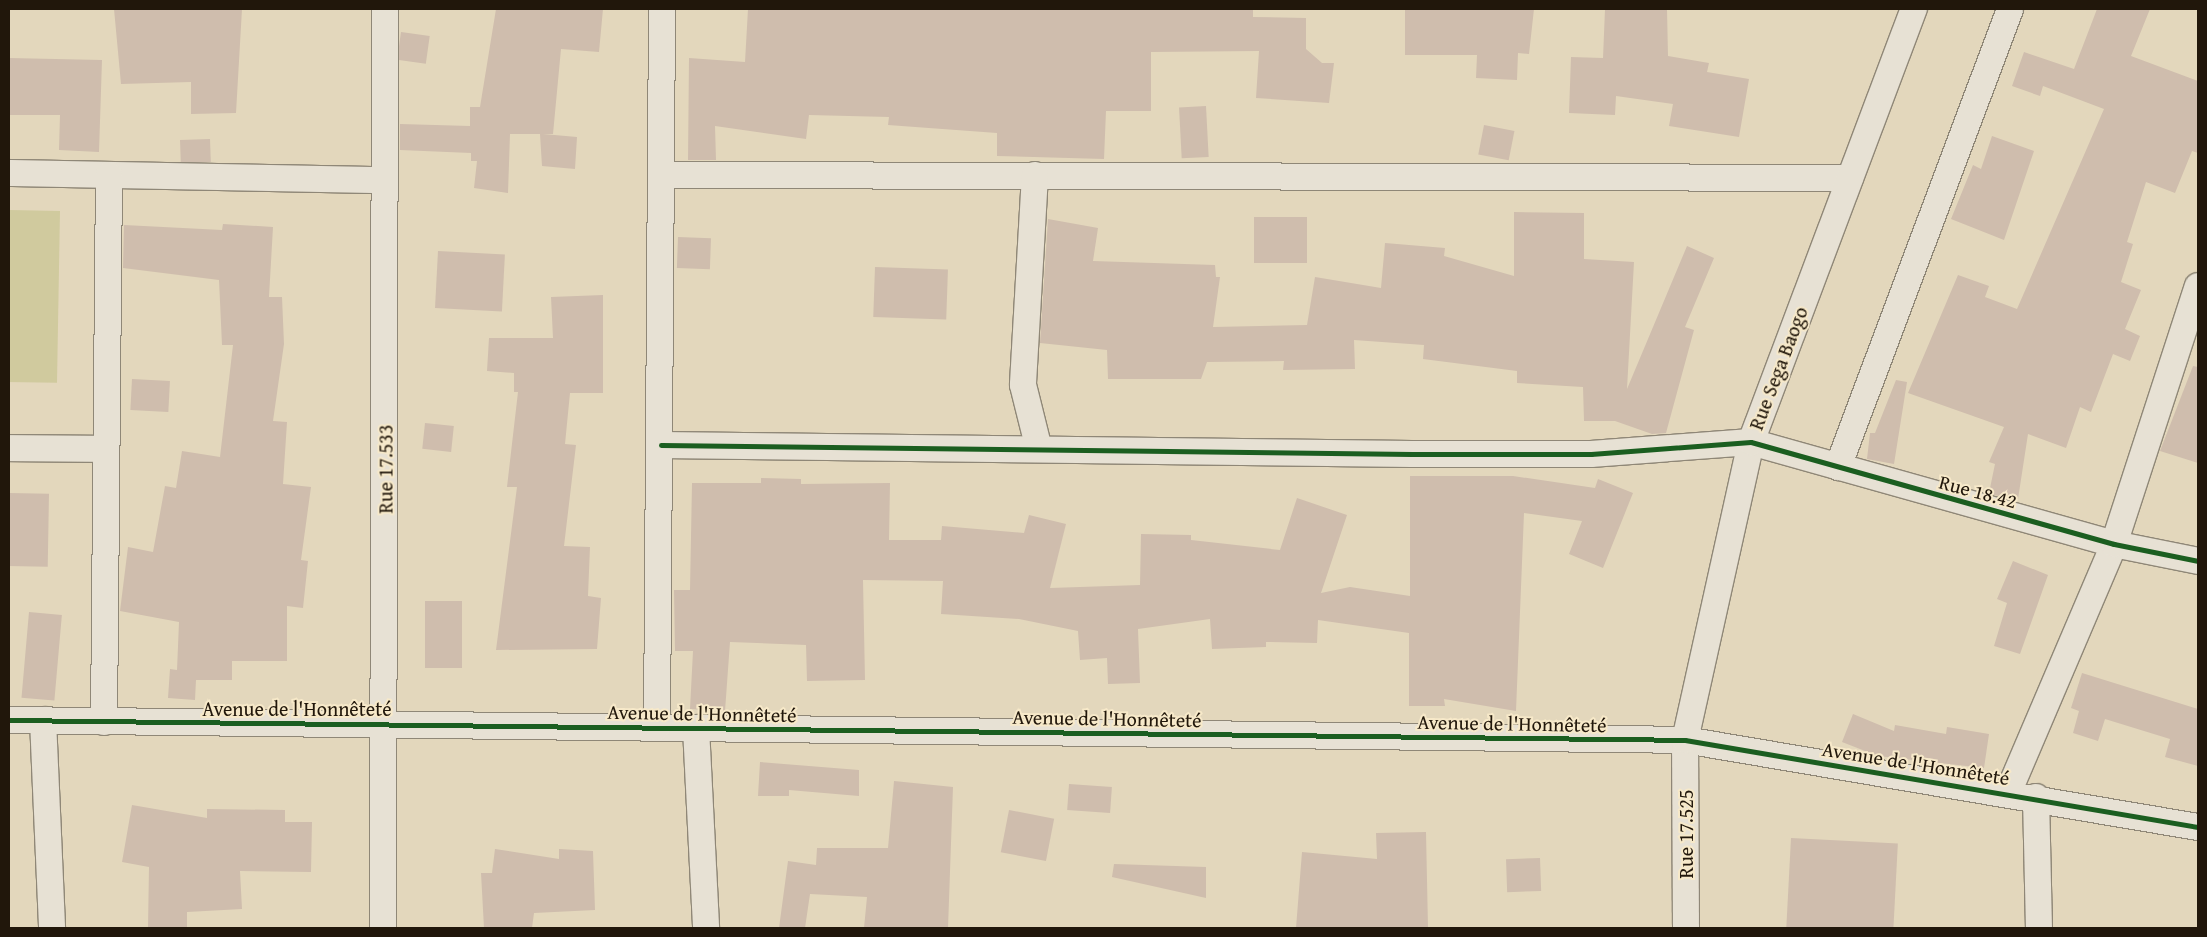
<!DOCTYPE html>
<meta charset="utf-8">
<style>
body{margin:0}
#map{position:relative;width:2207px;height:937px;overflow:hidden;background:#e3d7bc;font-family:"Gentium Book Plus",serif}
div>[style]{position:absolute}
.green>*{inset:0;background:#d0ca9e;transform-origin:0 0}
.building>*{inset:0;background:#cfbdad;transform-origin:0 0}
.roads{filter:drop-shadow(1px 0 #8f8777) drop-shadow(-1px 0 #8f8777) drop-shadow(0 1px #8f8777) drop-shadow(0 -1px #8f8777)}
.minor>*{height:26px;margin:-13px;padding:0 13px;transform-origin:13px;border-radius:13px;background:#e7e1d4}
.cycleway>*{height:5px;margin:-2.5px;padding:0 2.5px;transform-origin:2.5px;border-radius:2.5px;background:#1b5e20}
span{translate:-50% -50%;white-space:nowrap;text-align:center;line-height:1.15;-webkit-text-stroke:4px #f7e9c9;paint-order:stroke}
.street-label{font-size:20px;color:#21170b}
.frame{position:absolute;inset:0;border:10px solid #21170b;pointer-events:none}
</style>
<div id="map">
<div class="green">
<div style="left:9px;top:210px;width:51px;height:172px;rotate:1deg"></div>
</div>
<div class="building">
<div style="clip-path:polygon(114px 9px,242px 9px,236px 113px,191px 114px,191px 82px,121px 84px)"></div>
<div style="clip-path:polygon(496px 9px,603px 9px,599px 52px,561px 49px,553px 134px,543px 134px,577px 137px,575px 169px,542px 166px,540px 134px,510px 134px,508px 193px,474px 188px,477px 161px,471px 161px,471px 153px,400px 150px,400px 124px,470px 126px,470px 107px,480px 107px)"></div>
<div style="clip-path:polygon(748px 9px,1253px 9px,1253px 17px,1306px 18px,1306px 49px,1322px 63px,1334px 63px,1329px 103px,1256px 98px,1259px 51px,1151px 52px,1151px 111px,1106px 111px,1104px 159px,997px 156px,997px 133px,888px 125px,889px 117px,809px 115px,806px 139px,715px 126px,716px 160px,688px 160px,689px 58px,745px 62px)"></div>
<div style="clip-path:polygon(1405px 9px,1534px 9px,1529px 54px,1518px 53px,1517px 80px,1476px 78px,1477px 55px,1405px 55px)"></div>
<div style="clip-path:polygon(1605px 9px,1667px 9px,1668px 56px,1709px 63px,1707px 72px,1749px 79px,1739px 137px,1669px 126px,1673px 104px,1616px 96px,1615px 115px,1569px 113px,1571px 57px,1603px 58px)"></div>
<div style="clip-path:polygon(2097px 9px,2150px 9px,2131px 56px,2198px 81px,2198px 153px,2192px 151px,2175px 193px,2146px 182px,2127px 242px,2133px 244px,2121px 282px,2141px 290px,2125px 329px,2140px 336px,2130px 361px,2113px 354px,2091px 412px,2080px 407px,2066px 448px,2028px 434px,2018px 499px,1993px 495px,1989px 493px,1995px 464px,1989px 462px,2004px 427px,1908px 393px,1958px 275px,1989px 286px,1985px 297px,2017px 309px,2104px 109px,2043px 86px,2040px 96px,2012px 86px,2024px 52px,2074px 69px)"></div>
<div style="left:401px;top:32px;width:29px;height:28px;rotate:8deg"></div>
<div style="clip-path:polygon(9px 58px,102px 60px,99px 152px,59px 150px,60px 115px,9px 115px)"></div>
<div style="left:1206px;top:106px;width:51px;height:27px;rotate:87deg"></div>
<div style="left:1484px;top:125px;width:31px;height:30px;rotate:11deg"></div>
<div style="clip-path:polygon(1992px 136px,2034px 151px,2004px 240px,1951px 219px,1973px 165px,1981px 169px)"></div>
<div style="left:210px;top:139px;width:23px;height:30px;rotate:88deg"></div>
<div style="clip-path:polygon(1514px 212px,1584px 213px,1584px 259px,1634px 262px,1627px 389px,1687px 246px,1714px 258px,1685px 327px,1694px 330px,1666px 433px,1652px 434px,1615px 421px,1584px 421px,1583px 387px,1517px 383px,1517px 371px,1423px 359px,1424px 345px,1354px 340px,1355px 369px,1283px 370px,1284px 361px,1207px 362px,1201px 379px,1108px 379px,1107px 350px,1040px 343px,1048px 219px,1098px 228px,1093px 261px,1215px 265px,1216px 277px,1220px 277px,1213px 327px,1307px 325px,1315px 277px,1381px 288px,1385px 243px,1445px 248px,1444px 256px,1514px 276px)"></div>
<div style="left:1307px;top:217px;width:46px;height:53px;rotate:90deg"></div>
<div style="clip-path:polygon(223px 224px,273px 227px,269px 297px,282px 297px,284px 344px,273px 421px,287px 422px,283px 484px,311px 487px,301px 560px,308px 561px,303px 608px,287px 606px,287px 661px,232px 661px,232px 680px,196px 680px,195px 700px,168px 698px,170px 669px,177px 670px,179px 622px,120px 611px,128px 547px,153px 552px,165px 486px,176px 488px,182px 451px,220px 457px,233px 345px,222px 345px,219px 280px,123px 268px,124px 225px,222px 230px)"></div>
<div style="left:678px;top:237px;width:33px;height:31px;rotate:2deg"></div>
<div style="left:438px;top:251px;width:67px;height:57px;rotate:3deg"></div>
<div style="left:875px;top:267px;width:73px;height:50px;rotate:2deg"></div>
<div style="clip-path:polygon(603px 295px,603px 393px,570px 393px,565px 444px,576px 445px,564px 546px,590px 547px,588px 596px,601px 598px,597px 649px,496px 650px,517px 487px,507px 487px,518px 392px,514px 392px,514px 373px,487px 371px,489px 338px,553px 338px,551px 297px)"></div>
<div style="clip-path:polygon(2193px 366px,2198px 367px,2198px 463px,2160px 451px)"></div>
<div style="left:132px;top:379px;width:38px;height:31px;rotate:3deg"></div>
<div style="clip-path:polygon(1896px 380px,1907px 382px,1894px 464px,1867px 459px,1870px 433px,1875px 433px)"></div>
<div style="left:425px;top:423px;width:29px;height:26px;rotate:6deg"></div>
<div style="clip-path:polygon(1410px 476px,1513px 476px,1595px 488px,1598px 479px,1633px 493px,1603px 568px,1569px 554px,1582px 521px,1524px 513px,1516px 711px,1444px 699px,1445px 706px,1409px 706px,1409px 633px,1318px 620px,1317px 643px,1266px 642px,1266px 647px,1212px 649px,1210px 619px,1138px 629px,1140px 683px,1108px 684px,1107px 658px,1080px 660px,1078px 631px,1019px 619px,941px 614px,943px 581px,863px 580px,865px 680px,807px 681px,806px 645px,730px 642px,725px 711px,690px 709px,693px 651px,675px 651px,674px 590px,690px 590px,692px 483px,761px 483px,761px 478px,801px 479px,801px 484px,890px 483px,889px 540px,941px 540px,942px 526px,1024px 533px,1029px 515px,1066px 524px,1050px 588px,1140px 585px,1141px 534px,1191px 535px,1191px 540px,1280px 550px,1297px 498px,1347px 515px,1321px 593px,1350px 587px,1410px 596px)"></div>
<div style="left:9px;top:493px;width:40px;height:73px;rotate:1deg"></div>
<div style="clip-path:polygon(2013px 561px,2048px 575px,2020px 654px,1994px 646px,2007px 603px,1997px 599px)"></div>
<div style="left:425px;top:601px;width:37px;height:67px"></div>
<div style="left:29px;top:612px;width:33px;height:86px;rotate:5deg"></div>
<div style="clip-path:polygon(2082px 673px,2198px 709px,2198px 766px,2165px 757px,2170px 739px,2105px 719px,2098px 741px,2073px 733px,2079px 711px,2071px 708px)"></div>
<div style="clip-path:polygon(1853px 714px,1894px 731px,1895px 725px,1946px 734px,1947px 727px,1989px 734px,1984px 768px,1878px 756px,1842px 742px)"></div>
<div style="clip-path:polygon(760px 762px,859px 770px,859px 796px,789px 790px,789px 796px,758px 796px)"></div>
<div style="clip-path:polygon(894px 781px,953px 787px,948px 928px,864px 928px,867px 897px,810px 894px,805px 928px,779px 928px,788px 861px,816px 865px,817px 848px,888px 848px)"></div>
<div style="left:1069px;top:784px;width:43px;height:26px;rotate:4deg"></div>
<div style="clip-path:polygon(132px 805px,207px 818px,207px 809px,285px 810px,285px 822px,312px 822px,311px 872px,240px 871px,242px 909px,187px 912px,187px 928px,148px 928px,149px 867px,122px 862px)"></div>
<div style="left:1009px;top:810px;width:46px;height:43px;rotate:11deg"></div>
<div style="clip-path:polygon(1426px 832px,1428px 928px,1296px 928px,1302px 852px,1377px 859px,1376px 833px)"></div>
<div style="left:1791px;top:838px;width:107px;height:90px;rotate:3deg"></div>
<div style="clip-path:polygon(495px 849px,559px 859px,559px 849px,593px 851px,595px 910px,534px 913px,532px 928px,484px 928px,481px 873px,492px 873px)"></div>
<div style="left:1540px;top:858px;width:33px;height:34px;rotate:88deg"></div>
<div style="clip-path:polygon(1114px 864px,1206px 867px,1206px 898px,1112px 877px)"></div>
</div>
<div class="roads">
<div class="minor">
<div style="left:9px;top:173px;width:376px;rotate:1.1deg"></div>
<div style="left:662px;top:175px;width:1188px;rotate:0.14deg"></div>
<div style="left:1035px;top:175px;width:210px;rotate:93.3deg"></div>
<div style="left:1023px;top:385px;width:66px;rotate:76deg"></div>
<div style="left:661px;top:445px;width:751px;rotate:0.69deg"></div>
<div style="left:1412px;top:454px;width:179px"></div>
<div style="left:1591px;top:454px;width:160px;rotate:-4.3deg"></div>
<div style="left:1751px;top:442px;width:377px;rotate:15.7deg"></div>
<div style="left:2114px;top:544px;width:86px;rotate:11.4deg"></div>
<div style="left:9px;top:448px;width:94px;rotate:0.6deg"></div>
<div style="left:1838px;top:467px;width:489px;rotate:-69.4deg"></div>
<div style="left:9px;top:720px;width:1676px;rotate:0.68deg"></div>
<div style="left:1685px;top:740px;width:520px;rotate:9.63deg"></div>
<div style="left:43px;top:720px;width:208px;rotate:87.5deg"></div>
<div style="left:104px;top:722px;width:547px;rotate:-89.48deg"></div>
<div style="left:657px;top:727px;width:718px;rotate:-89.6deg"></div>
<div style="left:696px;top:728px;width:200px;rotate:87.1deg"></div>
<div style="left:2008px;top:793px;width:271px;rotate:-66.9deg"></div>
<div style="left:2114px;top:544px;width:271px;rotate:-72deg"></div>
<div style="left:2036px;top:797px;width:131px;rotate:88.7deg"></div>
<div style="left:383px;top:928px;width:919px;rotate:-89.88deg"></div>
<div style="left:1686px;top:928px;width:188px;rotate:-90.3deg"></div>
<div style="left:1685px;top:740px;width:305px;rotate:-77.5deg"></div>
<div style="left:1751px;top:442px;width:463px;rotate:-69.4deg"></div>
</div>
</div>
<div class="cycleway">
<div style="left:661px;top:445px;width:751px;rotate:0.69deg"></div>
<div style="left:1412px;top:454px;width:179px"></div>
<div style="left:1591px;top:454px;width:160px;rotate:-4.3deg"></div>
<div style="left:1751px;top:442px;width:377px;rotate:15.7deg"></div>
<div style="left:2114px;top:544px;width:86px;rotate:11.4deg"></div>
<div style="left:9px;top:720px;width:1676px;rotate:0.68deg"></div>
<div style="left:1685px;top:740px;width:520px;rotate:9.63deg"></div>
</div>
<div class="street-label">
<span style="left:1778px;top:368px;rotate:-69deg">Rue Sega Baogo</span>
<span style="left:385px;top:469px;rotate:-90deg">Rue 17.533</span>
<span style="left:1978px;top:491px;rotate:15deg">Rue 18.42</span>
<span style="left:297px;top:708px">Avenue de l'Honnêteté</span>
<span style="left:702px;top:713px;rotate:1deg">Avenue de l'Honnêteté</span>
<span style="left:1107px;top:718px;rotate:1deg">Avenue de l'Honnêteté</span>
<span style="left:1512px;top:723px;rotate:1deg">Avenue de l'Honnêteté</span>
<span style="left:1916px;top:763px;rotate:9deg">Avenue de l'Honnêteté</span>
<span style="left:1685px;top:834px;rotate:-90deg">Rue 17.525</span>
</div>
<div class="frame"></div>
</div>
